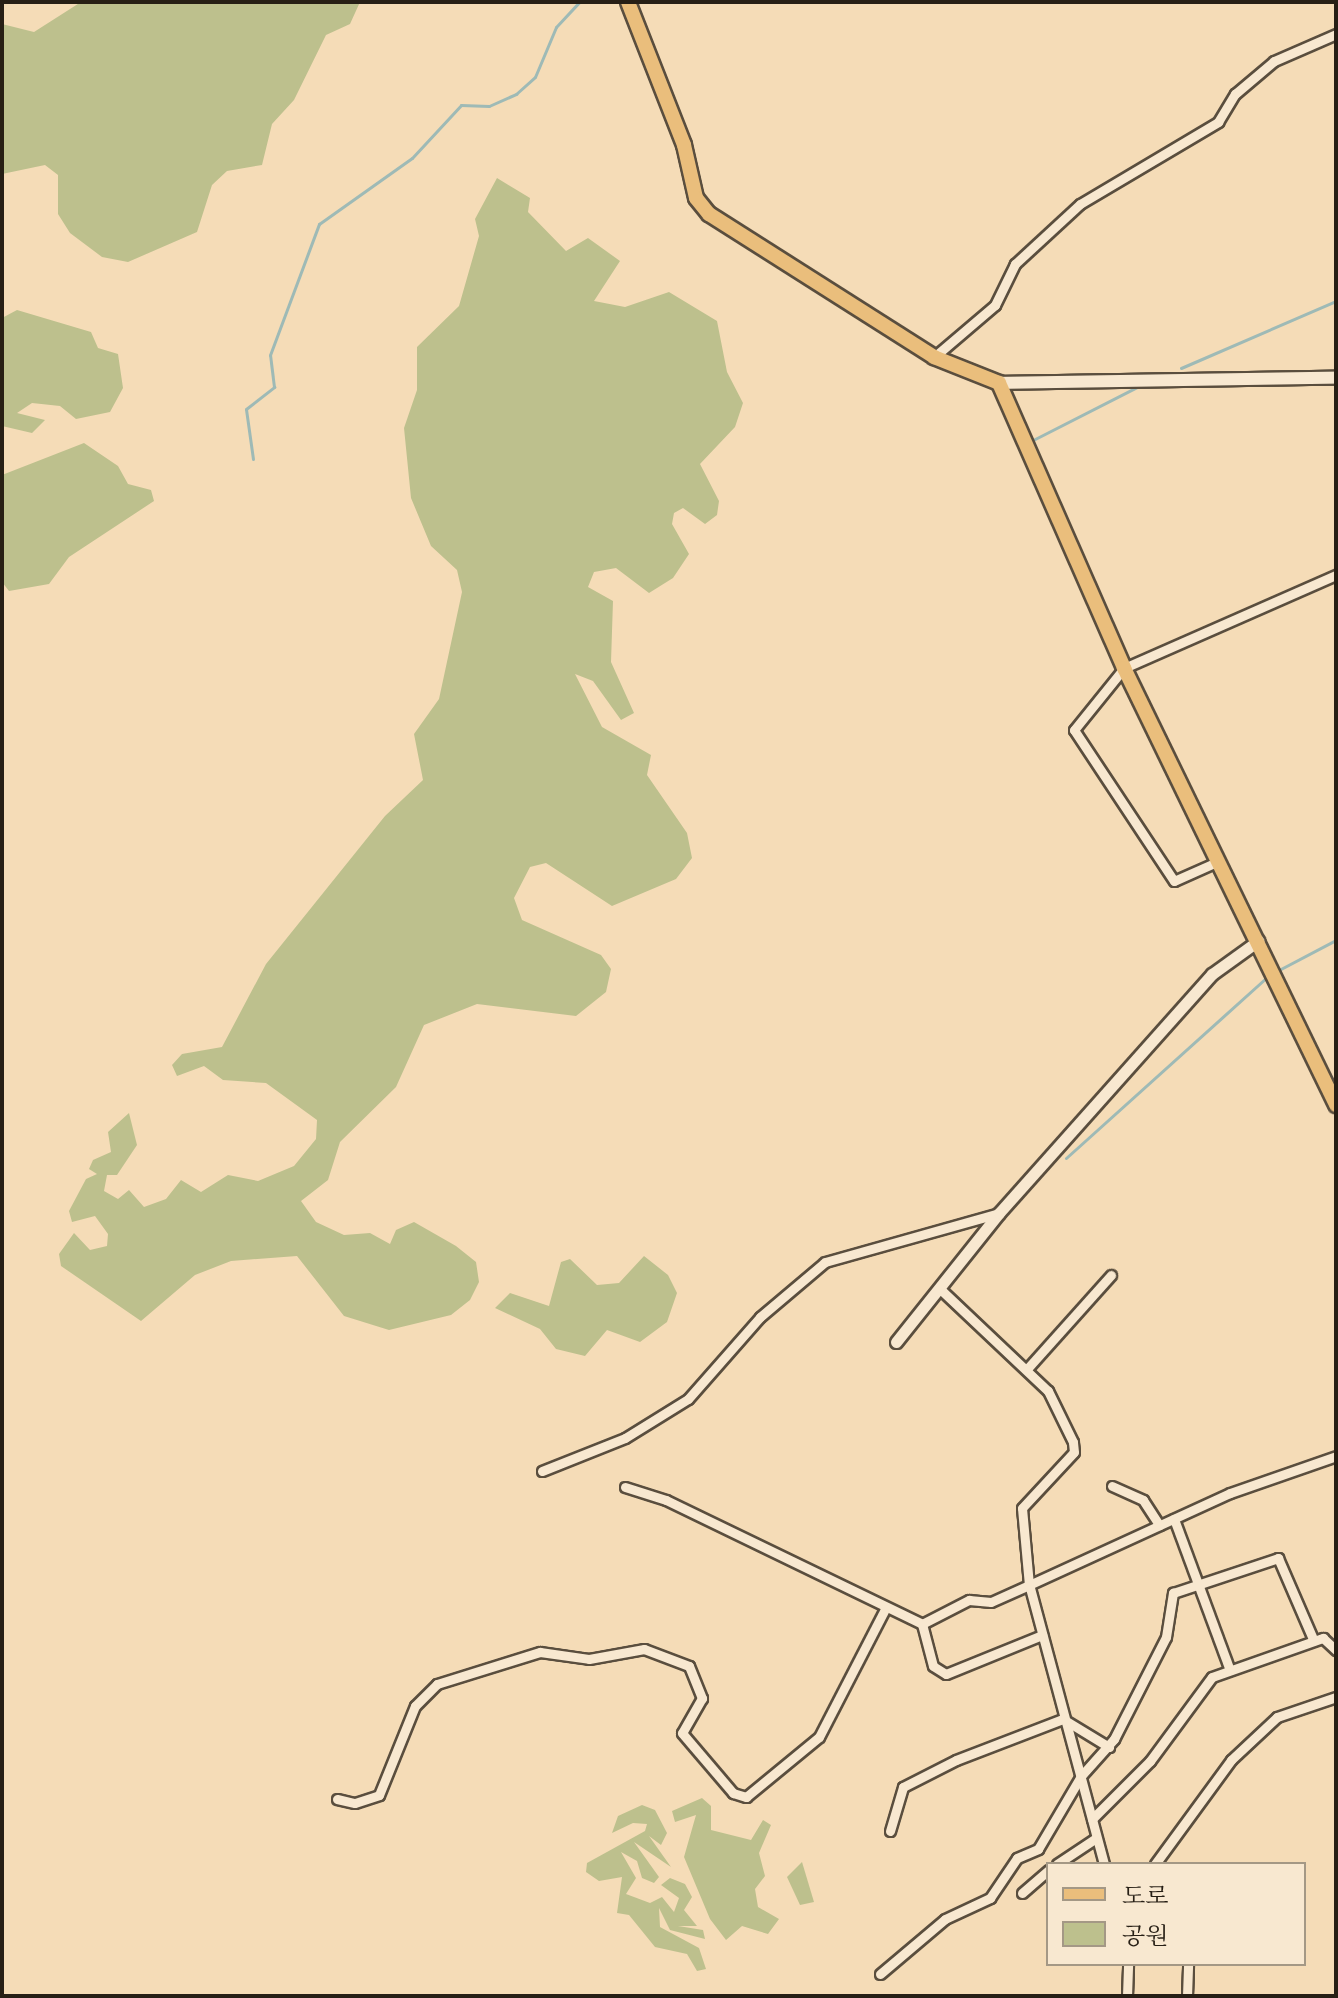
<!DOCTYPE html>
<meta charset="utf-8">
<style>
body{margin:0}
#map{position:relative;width:1338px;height:1998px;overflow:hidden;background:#f5dcb7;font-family:"IM FELL Double Pica","Noto Serif KR",serif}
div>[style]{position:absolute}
.green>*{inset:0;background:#bdc08d}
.stream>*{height:3px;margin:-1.5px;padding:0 1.5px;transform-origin:1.5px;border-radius:1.5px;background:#9ebab6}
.roads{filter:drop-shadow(2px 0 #5a4e3e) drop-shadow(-2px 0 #5a4e3e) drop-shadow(0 2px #5a4e3e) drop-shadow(0 -2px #5a4e3e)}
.minor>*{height:9px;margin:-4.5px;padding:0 4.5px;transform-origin:4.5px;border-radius:4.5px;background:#f8e8d0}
.tertiary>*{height:11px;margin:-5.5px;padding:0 5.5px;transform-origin:5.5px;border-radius:5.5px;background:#f8e8d0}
.secondary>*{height:12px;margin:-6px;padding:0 6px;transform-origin:6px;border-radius:6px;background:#f8e8d0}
.primary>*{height:14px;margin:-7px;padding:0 7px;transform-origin:7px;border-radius:7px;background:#eabe7c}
span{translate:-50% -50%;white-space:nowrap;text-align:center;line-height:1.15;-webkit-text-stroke:8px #f8e8d0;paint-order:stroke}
.frame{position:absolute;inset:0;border:4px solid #271f15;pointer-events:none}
.legend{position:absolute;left:1046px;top:1862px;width:260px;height:104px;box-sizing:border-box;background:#f8e8d0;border:2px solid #a49885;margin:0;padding:10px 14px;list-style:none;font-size:24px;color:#271f15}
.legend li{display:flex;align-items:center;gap:16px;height:40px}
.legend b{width:40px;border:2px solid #a49885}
</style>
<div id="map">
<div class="green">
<div style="clip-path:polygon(81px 2px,360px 2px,350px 24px,326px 35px,294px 100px,272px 124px,262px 165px,227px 171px,212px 185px,197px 232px,128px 262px,102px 257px,70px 233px,58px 214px,58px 175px,45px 165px,2px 174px,2px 24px,34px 32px)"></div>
<div style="clip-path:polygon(497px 178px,530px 198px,528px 212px,566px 251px,588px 238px,620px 261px,594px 301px,625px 307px,669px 292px,717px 321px,727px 372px,743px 403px,735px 427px,700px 464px,719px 501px,717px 515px,705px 524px,683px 508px,674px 513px,672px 524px,689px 554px,673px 578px,649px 593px,616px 568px,594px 572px,588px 587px,613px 601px,611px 662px,634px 713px,621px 720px,593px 681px,575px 674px,602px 727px,651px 755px,647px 775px,687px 833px,692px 858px,676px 879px,612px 906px,546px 863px,530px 867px,514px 898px,522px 920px,601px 955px,611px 969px,606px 992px,576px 1016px,477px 1004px,424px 1025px,396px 1087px,340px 1142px,328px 1180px,301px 1201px,316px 1222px,344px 1235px,370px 1233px,390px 1244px,396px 1230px,414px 1222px,456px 1246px,476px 1262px,479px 1282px,470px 1300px,451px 1315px,389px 1330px,344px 1316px,297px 1256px,231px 1261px,195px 1275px,141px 1321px,61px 1266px,59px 1254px,74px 1233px,90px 1250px,107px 1246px,108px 1234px,95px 1216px,72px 1222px,69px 1211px,86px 1179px,97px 1174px,89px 1169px,93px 1160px,111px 1152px,108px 1132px,129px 1113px,137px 1145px,117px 1175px,107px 1175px,104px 1191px,118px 1199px,129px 1190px,144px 1207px,166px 1199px,181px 1180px,201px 1192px,228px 1175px,258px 1181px,294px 1166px,316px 1139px,317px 1120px,266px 1083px,223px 1080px,204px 1066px,177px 1076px,172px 1065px,182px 1054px,222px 1047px,266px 964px,385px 816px,423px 780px,414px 734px,439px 699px,462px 592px,457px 570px,431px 546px,411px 498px,404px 428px,417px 390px,417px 347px,459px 306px,479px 236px,475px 219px)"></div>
<div style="clip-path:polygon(17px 310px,91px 332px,98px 348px,118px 354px,123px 388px,110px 412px,76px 419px,60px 406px,32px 403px,17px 413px,45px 420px,32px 433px,2px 426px,2px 318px)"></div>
<div style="clip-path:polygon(84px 443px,118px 466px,128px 484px,151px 490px,154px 501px,69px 557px,49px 584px,9px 591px,2px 582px,2px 475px)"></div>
<div style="clip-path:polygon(644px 1256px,668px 1275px,677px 1293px,667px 1322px,640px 1342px,607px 1330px,585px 1356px,556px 1349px,540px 1329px,495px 1308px,510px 1293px,549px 1306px,561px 1262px,570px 1259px,597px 1285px,619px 1283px)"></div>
<div style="clip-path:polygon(702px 1798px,711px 1806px,711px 1830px,751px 1840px,763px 1820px,771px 1825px,759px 1853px,765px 1876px,755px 1889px,758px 1907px,779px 1919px,768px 1934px,742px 1926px,726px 1940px,710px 1919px,684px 1857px,696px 1815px,675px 1822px,672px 1811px)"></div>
<div style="clip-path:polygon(642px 1805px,655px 1810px,667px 1833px,661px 1845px,649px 1836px,671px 1867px,634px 1842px,659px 1877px,654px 1883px,642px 1878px,637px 1861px,621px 1852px,636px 1878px,626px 1894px,650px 1903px,662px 1897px,674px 1912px,679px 1898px,661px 1885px,670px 1878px,685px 1884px,692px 1897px,684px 1910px,697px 1926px,678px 1926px,703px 1930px,705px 1939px,670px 1930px,659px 1908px,660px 1927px,699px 1948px,706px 1969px,697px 1971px,687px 1954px,655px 1947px,629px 1915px,617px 1913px,622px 1877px,599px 1881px,586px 1872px,587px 1863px,645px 1831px,647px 1824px,633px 1823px,612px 1833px,618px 1816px)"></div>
<div style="clip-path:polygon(802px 1862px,814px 1902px,800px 1905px,787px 1877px)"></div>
</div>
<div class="stream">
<div style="left:1181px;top:368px;width:169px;rotate:-23.4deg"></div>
<div style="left:1033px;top:440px;width:117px;rotate:-27deg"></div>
<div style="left:253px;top:459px;width:50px;rotate:-98deg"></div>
<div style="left:246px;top:409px;width:36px;rotate:-38deg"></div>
<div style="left:274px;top:387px;width:32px;rotate:-97deg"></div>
<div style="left:270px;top:355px;width:140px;rotate:-69.5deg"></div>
<div style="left:319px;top:224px;width:114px;rotate:-35.4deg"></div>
<div style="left:412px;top:158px;width:72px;rotate:-47.2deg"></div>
<div style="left:461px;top:105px;width:28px;rotate:2deg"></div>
<div style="left:489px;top:106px;width:30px;rotate:-24deg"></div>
<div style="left:516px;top:94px;width:25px;rotate:-42deg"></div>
<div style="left:535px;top:77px;width:54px;rotate:-67.2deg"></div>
<div style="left:556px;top:27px;width:34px;rotate:-47deg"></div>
<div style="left:1275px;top:972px;width:69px;rotate:-27.7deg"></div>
<div style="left:1066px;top:1158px;width:272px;rotate:-42deg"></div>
</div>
<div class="roads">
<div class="minor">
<div style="left:934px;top:357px;width:80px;rotate:-40.4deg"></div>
<div style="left:995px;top:305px;width:46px;rotate:-64deg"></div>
<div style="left:1015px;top:264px;width:88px;rotate:-42.7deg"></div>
<div style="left:1080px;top:204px;width:161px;rotate:-30.7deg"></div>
<div style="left:1218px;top:122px;width:33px;rotate:-59deg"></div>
<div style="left:1235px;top:94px;width:51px;rotate:-40.2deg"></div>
<div style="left:1274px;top:61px;width:68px;rotate:-23.5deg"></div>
<div style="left:1219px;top:861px;width:49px;rotate:156deg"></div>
<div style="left:1174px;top:881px;width:181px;rotate:-123.5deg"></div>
<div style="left:1074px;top:730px;width:80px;rotate:-51.1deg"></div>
<div style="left:1124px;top:668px;width:232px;rotate:-23.7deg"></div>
<div style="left:1027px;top:1369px;width:126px;rotate:-48.2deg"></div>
<div style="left:542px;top:1471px;width:89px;rotate:-21.7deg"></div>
<div style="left:625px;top:1438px;width:74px;rotate:-31.8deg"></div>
<div style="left:688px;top:1399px;width:109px;rotate:-48.7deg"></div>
<div style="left:760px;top:1317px;width:85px;rotate:-40.2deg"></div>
<div style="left:825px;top:1262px;width:181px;rotate:-15.7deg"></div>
<div style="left:1112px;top:1486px;width:34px;rotate:24deg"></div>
<div style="left:1143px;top:1500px;width:30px;rotate:57deg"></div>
<div style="left:625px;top:1487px;width:43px;rotate:17.6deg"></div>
<div style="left:666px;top:1500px;width:284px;rotate:25.8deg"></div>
<div style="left:922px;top:1624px;width:53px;rotate:-27.1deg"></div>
<div style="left:969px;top:1600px;width:22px;rotate:5deg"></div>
<div style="left:991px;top:1602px;width:42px;rotate:-24.1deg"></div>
<div style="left:1029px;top:1585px;width:77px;rotate:-95.2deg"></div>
<div style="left:1022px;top:1508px;width:76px;rotate:-47.1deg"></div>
<div style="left:1074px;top:1452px;width:10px;rotate:-96deg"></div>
<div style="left:1073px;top:1442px;width:57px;rotate:-116.1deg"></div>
<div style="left:1048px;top:1391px;width:149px;rotate:-136.6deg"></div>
<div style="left:1174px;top:1519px;width:161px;rotate:69.7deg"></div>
<div style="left:922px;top:1624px;width:43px;rotate:75.3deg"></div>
<div style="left:933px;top:1666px;width:15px;rotate:32deg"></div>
<div style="left:946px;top:1674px;width:104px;rotate:-22.1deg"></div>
<div style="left:337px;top:1799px;width:18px;rotate:13deg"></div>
<div style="left:355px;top:1803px;width:25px;rotate:-18deg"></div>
<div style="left:379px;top:1795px;width:96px;rotate:-68deg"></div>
<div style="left:415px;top:1706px;width:31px;rotate:-45deg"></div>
<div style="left:437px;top:1684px;width:108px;rotate:-17.3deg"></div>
<div style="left:540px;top:1652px;width:49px;rotate:8.1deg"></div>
<div style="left:589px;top:1659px;width:56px;rotate:-10.3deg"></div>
<div style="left:644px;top:1649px;width:48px;rotate:20.7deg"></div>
<div style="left:689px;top:1666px;width:35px;rotate:68deg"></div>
<div style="left:702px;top:1698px;width:40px;rotate:119.7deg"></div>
<div style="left:682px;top:1733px;width:79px;rotate:49.6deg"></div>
<div style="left:733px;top:1793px;width:14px;rotate:17deg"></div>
<div style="left:746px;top:1797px;width:94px;rotate:-39.4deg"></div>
<div style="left:819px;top:1737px;width:144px;rotate:-62.7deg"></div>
<div style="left:1092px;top:1819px;width:82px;rotate:-45deg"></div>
<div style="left:1150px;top:1761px;width:104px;rotate:-53.6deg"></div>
<div style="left:1212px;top:1677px;width:118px;rotate:-19.4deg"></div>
<div style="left:1323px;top:1638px;width:18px;rotate:43deg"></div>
<div style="left:890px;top:1831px;width:46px;rotate:-73.5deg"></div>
<div style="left:903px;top:1787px;width:59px;rotate:-27deg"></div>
<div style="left:956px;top:1760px;width:115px;rotate:-21deg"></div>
<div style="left:1063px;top:1719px;width:54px;rotate:31.3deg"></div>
<div style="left:1057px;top:1864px;width:47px;rotate:-33.7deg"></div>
<div style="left:1104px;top:1864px;width:289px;rotate:-105deg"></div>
<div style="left:1029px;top:1585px;width:221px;rotate:-24.6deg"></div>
<div style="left:1230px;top:1493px;width:112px;rotate:-19.2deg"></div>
<div style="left:1155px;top:1864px;width:129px;rotate:-53.8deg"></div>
<div style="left:1231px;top:1760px;width:63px;rotate:-43.1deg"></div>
<div style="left:1277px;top:1717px;width:62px;rotate:-18.7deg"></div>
<div style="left:1022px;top:1893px;width:35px;rotate:-41deg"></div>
<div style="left:880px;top:1974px;width:85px;rotate:-40.2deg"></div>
<div style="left:945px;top:1919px;width:50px;rotate:-25deg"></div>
<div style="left:990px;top:1898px;width:48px;rotate:-56deg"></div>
<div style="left:1017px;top:1858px;width:23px;rotate:-23deg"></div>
<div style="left:1038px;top:1849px;width:85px;rotate:-59.5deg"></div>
<div style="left:1081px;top:1776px;width:50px;rotate:-48.3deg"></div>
<div style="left:1114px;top:1739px;width:114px;rotate:-63deg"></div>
<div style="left:1166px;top:1637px;width:45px;rotate:-81deg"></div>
<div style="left:1173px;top:1593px;width:111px;rotate:-18.4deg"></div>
<div style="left:1278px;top:1558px;width:90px;rotate:66.6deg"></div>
<div style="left:1127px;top:1996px;width:32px;rotate:-88deg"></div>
<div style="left:1187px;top:1996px;width:32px;rotate:-88deg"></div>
</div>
<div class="tertiary">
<div style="left:896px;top:1342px;width:165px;rotate:-51.4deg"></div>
<div style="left:999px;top:1213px;width:320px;rotate:-48.3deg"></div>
<div style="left:1212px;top:974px;width:57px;rotate:-35.7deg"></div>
</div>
<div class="secondary">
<div style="left:999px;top:383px;width:337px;rotate:-0.9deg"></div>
</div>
<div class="primary">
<div style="left:628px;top:2px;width:154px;rotate:68.6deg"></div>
<div style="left:684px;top:145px;width:54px;rotate:77.2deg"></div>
<div style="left:696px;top:198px;width:21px;rotate:51deg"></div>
<div style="left:709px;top:214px;width:267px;rotate:32.4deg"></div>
<div style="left:934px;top:357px;width:70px;rotate:21.8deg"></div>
<div style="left:999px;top:383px;width:311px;rotate:66.3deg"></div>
<div style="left:1124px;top:668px;width:486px;rotate:64.1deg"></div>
</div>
</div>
<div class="frame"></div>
<ul class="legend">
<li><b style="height:10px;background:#eabe7c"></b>도로</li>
<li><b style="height:22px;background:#bdc08d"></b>공원</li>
</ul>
</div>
